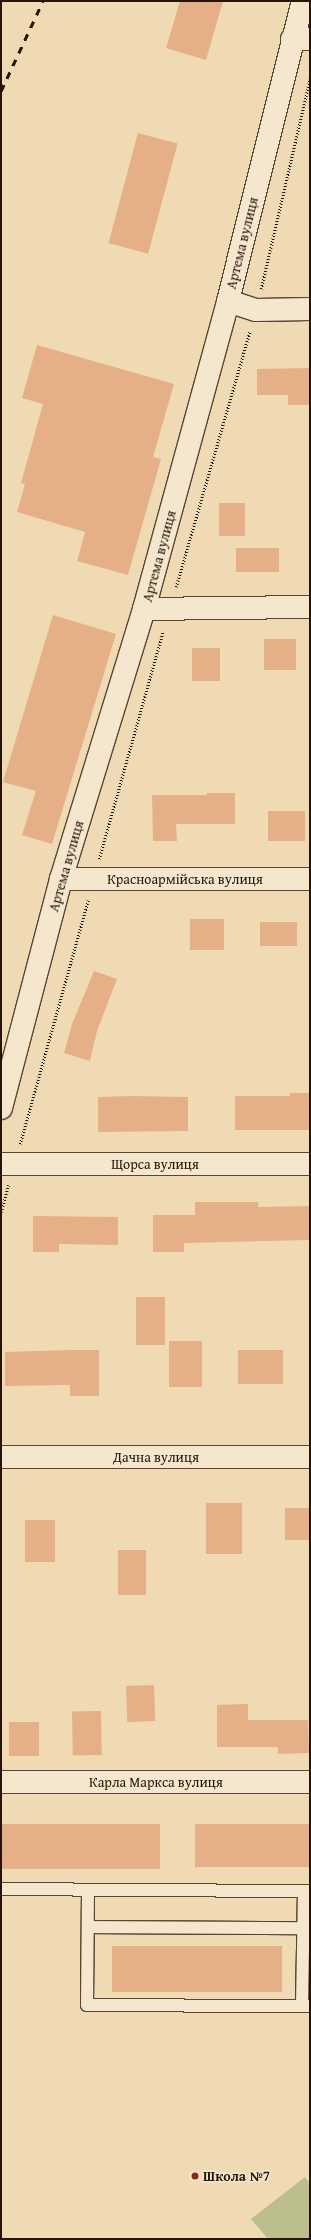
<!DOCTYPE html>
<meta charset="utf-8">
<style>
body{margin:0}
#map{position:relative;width:311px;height:2240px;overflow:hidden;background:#efdab4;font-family:"Gentium Book Plus",serif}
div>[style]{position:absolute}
.green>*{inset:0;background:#babf8c}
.building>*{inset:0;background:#e5b087;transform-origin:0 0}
.path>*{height:2.5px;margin-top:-1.25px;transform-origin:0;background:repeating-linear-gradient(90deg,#261309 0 1px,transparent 0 3px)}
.roads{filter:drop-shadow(1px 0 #584534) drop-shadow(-1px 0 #584534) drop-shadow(0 1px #584534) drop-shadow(0 -1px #584534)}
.service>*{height:12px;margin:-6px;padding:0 6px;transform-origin:6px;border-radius:6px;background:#f5e7ce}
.minor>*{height:22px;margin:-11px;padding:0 11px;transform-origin:11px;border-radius:11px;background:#f5e7ce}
.secondary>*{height:22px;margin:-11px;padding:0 11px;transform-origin:11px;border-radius:11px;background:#f5e7ce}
.rail>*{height:3px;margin-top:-1.5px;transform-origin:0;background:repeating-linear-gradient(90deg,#261309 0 7px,transparent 0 14px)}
.dots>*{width:11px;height:11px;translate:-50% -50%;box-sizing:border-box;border:2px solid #f5e7ce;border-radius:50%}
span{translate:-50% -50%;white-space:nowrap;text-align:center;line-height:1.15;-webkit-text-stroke:3px #f5e7ce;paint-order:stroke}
.street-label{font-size:14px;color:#261309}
.poi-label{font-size:14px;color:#261309;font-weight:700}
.left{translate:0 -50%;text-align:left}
.frame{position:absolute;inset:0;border:2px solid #261309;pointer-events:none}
</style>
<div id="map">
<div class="green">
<div style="clip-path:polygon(305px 2177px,310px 2184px,310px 2239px,268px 2239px,251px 2219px)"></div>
</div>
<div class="building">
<div style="clip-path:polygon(180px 1px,223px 1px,206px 60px,166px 48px)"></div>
<div style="left:138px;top:133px;width:41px;height:114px;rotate:15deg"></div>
<div style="clip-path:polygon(37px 345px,174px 384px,153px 457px,161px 459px,128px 575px,77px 561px,85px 532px,17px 512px,25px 484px,21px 483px,43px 404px,22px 398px)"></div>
<div style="clip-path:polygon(310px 368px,310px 405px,288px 405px,288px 395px,257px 395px,257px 369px)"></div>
<div style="left:219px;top:503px;width:26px;height:33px"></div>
<div style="left:236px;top:548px;width:43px;height:24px"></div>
<div style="clip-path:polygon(53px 615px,116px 634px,52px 844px,22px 835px,36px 791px,3px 782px)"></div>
<div style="left:296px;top:639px;width:31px;height:32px;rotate:90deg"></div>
<div style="left:192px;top:648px;width:28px;height:33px"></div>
<div style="clip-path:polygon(207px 793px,235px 793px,235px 824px,176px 824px,177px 841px,153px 841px,152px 795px,207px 795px)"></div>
<div style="left:268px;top:811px;width:37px;height:30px"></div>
<div style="left:190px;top:919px;width:34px;height:31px"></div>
<div style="left:297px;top:922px;width:24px;height:37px;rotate:90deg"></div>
<div style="clip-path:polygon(94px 971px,117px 979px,97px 1031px,90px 1061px,64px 1053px,72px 1024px)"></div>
<div style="clip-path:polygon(290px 1093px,310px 1093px,310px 1130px,235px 1130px,235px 1096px,290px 1096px)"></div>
<div style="clip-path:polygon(131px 1096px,188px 1097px,188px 1131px,98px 1132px,98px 1097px)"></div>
<div style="clip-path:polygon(195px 1202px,258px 1202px,258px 1207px,309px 1206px,309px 1240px,184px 1243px,184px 1252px,153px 1252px,153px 1215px,195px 1215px)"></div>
<div style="clip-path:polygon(33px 1216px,118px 1217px,118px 1245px,59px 1244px,59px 1252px,33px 1252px)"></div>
<div style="left:136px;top:1297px;width:29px;height:48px"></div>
<div style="left:202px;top:1341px;width:46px;height:33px;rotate:90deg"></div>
<div style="clip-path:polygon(70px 1350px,99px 1350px,99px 1396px,70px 1396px,70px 1385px,5px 1386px,5px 1352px)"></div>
<div style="left:238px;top:1350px;width:45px;height:34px"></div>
<div style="left:242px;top:1503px;width:51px;height:36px;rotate:90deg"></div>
<div style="left:285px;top:1508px;width:25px;height:32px"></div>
<div style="left:25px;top:1520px;width:30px;height:42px"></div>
<div style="left:118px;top:1550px;width:28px;height:45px"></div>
<div style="left:154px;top:1685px;width:36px;height:28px;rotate:88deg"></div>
<div style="clip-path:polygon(248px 1704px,248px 1720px,308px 1720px,309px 1753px,278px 1754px,278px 1747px,217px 1747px,217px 1705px)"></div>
<div style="left:101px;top:1711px;width:44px;height:29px;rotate:89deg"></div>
<div style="left:9px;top:1722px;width:30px;height:34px"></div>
<div style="left:1px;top:1824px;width:159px;height:45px"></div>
<div style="left:195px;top:1824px;width:115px;height:43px"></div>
<div style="left:112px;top:1946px;width:170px;height:46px"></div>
</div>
<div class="path">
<div style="left:261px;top:289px;width:217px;rotate:-76.9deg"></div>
<div style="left:176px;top:587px;width:266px;rotate:-73.9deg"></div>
<div style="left:99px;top:859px;width:237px;rotate:-74.3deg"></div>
<div style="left:20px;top:1144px;width:253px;rotate:-74.4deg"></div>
<div style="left:1px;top:1212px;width:28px;rotate:-75deg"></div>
</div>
<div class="roads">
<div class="service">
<div style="left:1px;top:1889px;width:309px;rotate:0.4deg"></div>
<div style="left:88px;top:1890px;width:115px;rotate:90.5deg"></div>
<div style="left:87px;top:2005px;width:223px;rotate:0.3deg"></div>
<div style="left:88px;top:1927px;width:215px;rotate:0.3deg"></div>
<div style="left:302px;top:2005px;width:114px;rotate:-89deg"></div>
</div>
<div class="minor">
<div style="left:292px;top:39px;width:18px"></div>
<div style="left:144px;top:609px;width:166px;rotate:-0.7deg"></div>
<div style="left:61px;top:879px;width:249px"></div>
<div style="left:1px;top:1164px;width:309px"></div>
<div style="left:1px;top:1457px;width:309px"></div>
<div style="left:1px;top:1782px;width:309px"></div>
</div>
<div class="secondary">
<div style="left:228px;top:301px;width:29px;rotate:18deg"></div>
<div style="left:256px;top:310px;width:54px;rotate:-1.1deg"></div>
<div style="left:1px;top:1108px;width:237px;rotate:-75.3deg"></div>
<div style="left:61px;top:879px;width:282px;rotate:-72.9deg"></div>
<div style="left:144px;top:609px;width:319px;rotate:-74.7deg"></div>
<div style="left:228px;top:301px;width:309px;rotate:-76deg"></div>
</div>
</div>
<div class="rail">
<div style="left:1px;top:91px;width:99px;rotate:-65deg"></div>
</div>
<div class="dots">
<div style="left:195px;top:2176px;background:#8f2418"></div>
</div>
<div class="street-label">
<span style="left:242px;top:243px;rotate:-76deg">Артема вулиця</span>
<span style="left:159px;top:556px;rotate:-75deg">Артема вулиця</span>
<span style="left:66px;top:866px;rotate:-74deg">Артема вулиця</span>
<span style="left:185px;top:879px">Красноармійська вулиця</span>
<span style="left:155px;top:1164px">Щорса вулиця</span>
<span style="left:156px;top:1457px">Дачна вулиця</span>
<span style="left:156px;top:1782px">Карла Маркса вулиця</span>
</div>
<div class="poi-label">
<span class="left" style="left:203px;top:2176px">Школа №7</span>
</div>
<div class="frame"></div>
</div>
